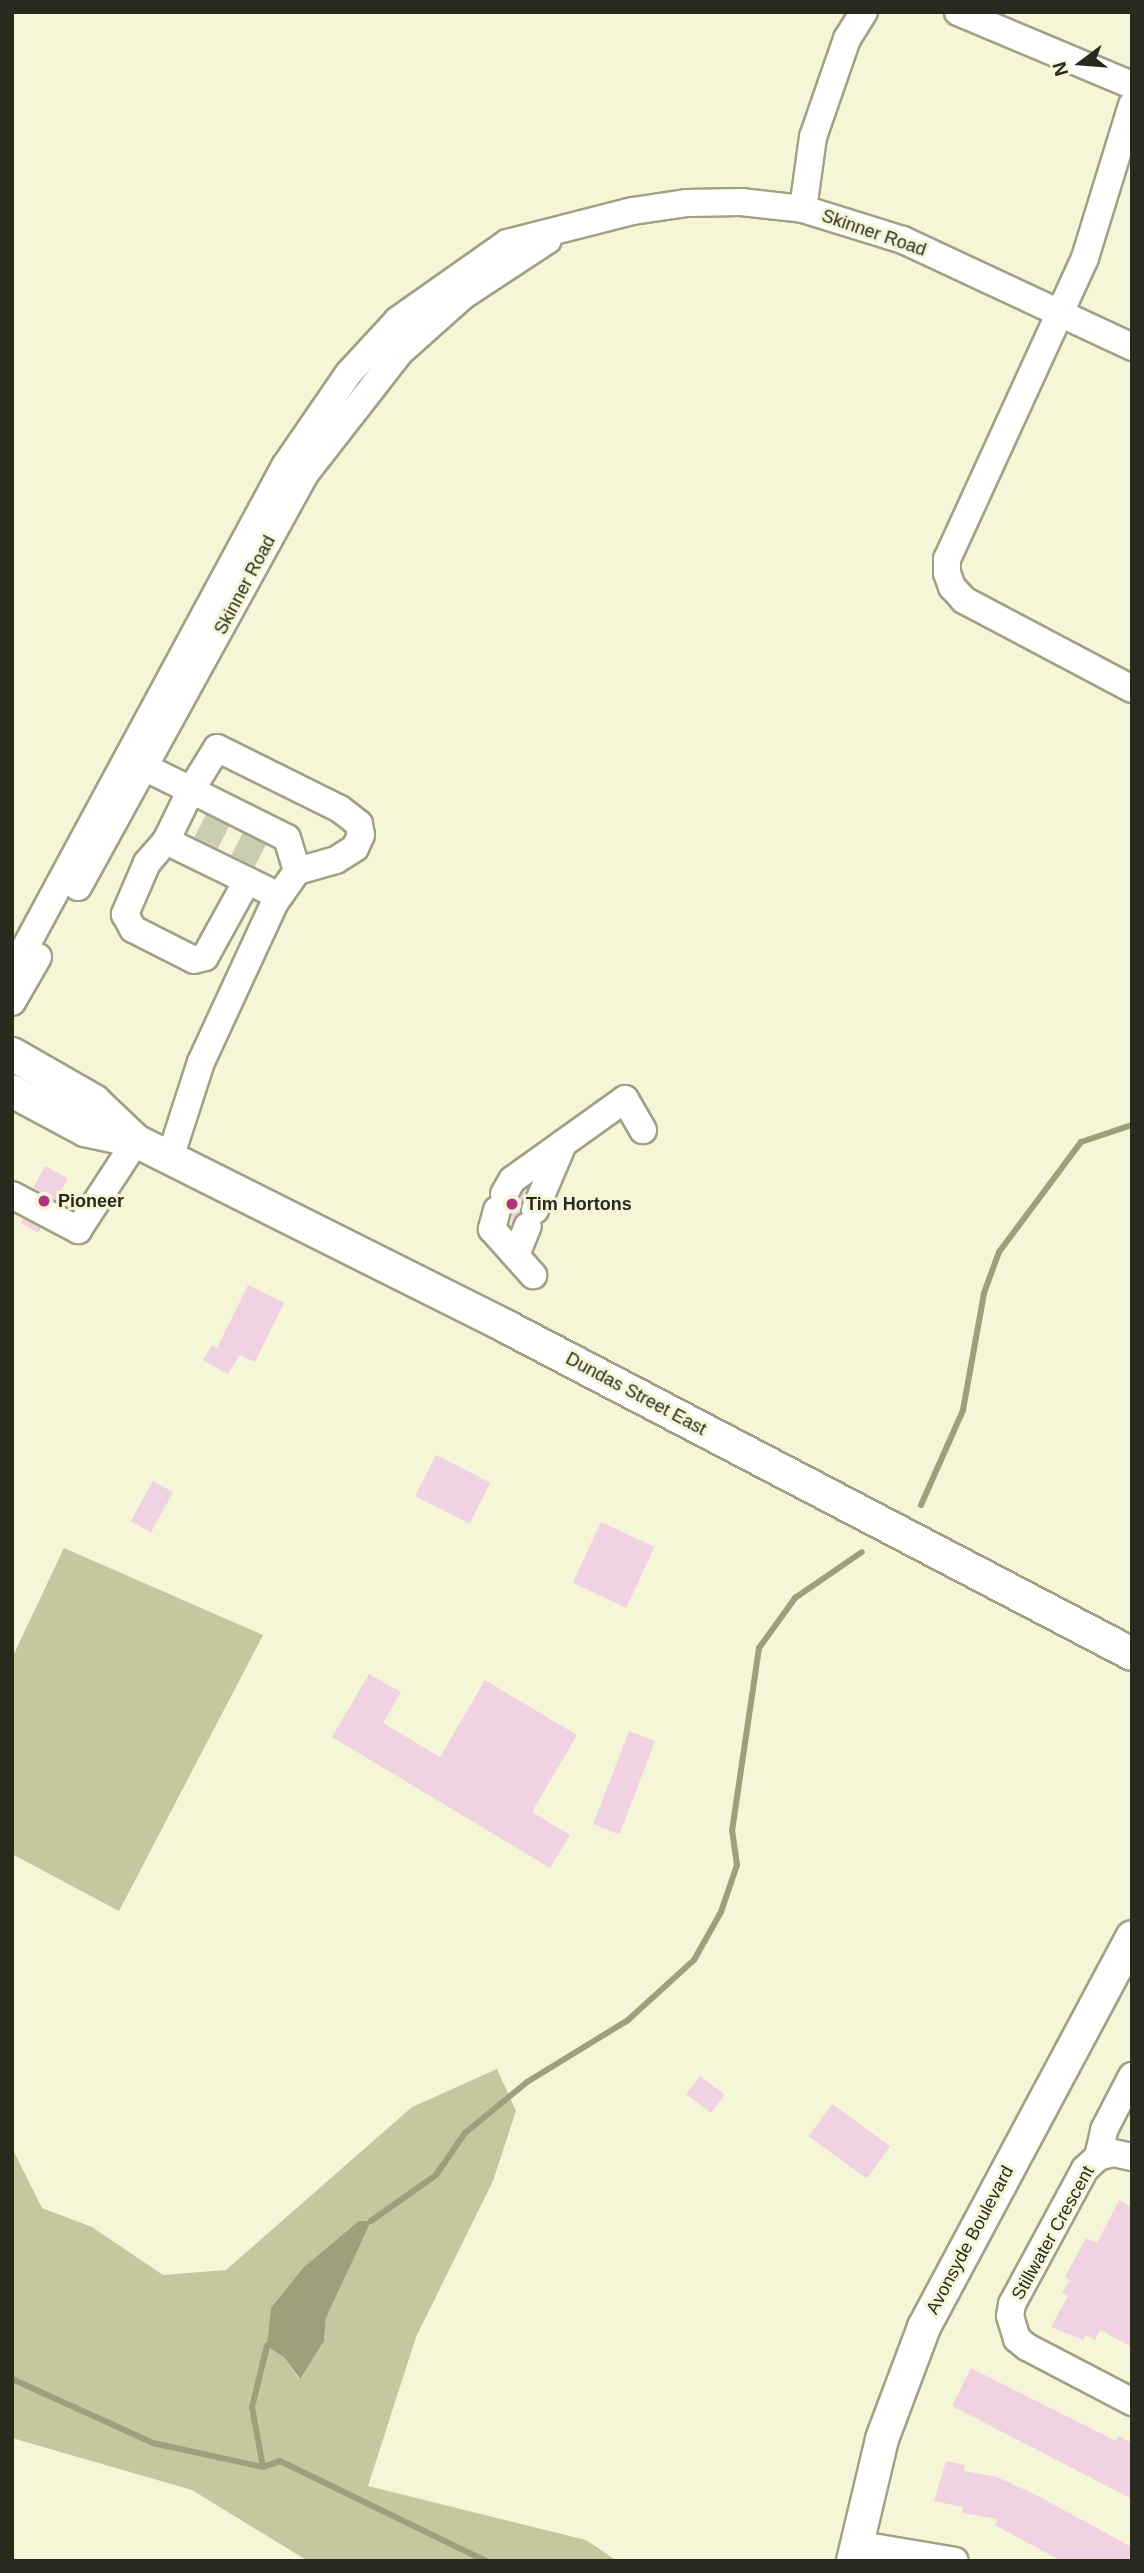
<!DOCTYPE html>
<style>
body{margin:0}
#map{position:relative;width:1144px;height:2573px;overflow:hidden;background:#f4f6d7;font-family:Arial,sans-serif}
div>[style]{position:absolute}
.green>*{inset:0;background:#c5c79f}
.water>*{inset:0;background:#9ea079}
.stream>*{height:6px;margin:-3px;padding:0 3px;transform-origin:3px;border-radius:3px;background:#9ea079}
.building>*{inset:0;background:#f1d2e2;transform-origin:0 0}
.minor-tunnel>*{height:26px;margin-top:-13px;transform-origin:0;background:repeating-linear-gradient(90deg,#cbcdb2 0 26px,transparent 0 39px)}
.roads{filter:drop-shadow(2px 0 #a0a185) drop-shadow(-2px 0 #a0a185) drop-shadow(0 2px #a0a185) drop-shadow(0 -2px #a0a185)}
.minor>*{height:26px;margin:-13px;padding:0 13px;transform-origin:13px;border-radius:13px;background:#fff}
.major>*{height:32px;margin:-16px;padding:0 16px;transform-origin:16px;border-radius:16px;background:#fff}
.dots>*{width:19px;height:19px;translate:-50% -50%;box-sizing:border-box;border:4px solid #f4f6d7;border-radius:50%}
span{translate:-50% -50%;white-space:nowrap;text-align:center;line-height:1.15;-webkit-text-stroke:6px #f4f6d7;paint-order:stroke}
.street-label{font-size:18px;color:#292a1e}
.poi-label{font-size:18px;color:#292a1e;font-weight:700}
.left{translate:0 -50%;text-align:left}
.frame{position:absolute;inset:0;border:14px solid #292a1e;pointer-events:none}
.north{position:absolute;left:1046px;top:28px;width:70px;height:70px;-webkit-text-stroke:5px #f4f6d7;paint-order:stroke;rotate:254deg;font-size:19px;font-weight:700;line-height:28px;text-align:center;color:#292a1e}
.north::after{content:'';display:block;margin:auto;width:24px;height:32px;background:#292a1e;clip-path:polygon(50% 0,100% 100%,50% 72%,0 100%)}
</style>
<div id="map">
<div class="green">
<div style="clip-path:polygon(64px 1548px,263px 1635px,119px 1911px,12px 1854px,12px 1658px)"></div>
<div style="clip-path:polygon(evenodd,497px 2069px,516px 2111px,493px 2181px,416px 2337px,368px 2486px,586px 2540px,617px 2561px,308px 2561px,192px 2490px,12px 2438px,12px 2148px,42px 2208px,92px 2227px,163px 2275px,226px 2270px,412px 2107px,497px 2069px,370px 2221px,326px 2318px,324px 2341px,299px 2379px,284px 2357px,370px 2221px)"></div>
</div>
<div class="water">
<div style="clip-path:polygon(359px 2221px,371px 2221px,326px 2318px,324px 2341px,300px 2379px,284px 2357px,267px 2346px,271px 2308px,304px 2267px)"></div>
</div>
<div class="stream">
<div style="left:921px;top:1505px;width:104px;rotate:-66.1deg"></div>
<div style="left:963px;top:1410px;width:119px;rotate:-79.8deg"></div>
<div style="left:984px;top:1293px;width:44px;rotate:-69.9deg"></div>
<div style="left:999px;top:1252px;width:137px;rotate:-53.3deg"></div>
<div style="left:1081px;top:1142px;width:54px;rotate:-18.4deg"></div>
<div style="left:371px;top:2221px;width:80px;rotate:-35.3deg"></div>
<div style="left:436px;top:2175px;width:51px;rotate:-55.4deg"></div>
<div style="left:465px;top:2133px;width:80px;rotate:-39.4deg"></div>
<div style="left:527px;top:2082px;width:119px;rotate:-31.5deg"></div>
<div style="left:628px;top:2020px;width:89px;rotate:-42.3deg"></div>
<div style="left:694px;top:1960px;width:55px;rotate:-60.6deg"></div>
<div style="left:721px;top:1912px;width:50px;rotate:-71.2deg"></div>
<div style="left:737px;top:1865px;width:34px;rotate:-98deg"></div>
<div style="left:732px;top:1831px;width:185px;rotate:-81.6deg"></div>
<div style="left:759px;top:1648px;width:62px;rotate:-54.2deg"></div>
<div style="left:795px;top:1598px;width:81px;rotate:-34.5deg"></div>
<div style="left:12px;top:2379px;width:155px;rotate:24.4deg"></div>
<div style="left:153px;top:2443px;width:113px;rotate:12.3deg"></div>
<div style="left:263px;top:2467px;width:18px;rotate:-19deg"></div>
<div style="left:280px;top:2461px;width:229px;rotate:25.9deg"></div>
<div style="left:263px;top:2467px;width:61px;rotate:-100.4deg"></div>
<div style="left:252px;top:2407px;width:63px;rotate:-76.2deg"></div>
</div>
<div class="building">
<div style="left:45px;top:1166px;width:26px;height:25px;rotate:28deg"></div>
<div style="clip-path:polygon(525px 1190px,520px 1213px,511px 1226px,512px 1207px)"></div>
<div style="left:23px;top:1219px;width:20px;height:5px;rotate:27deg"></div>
<div style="clip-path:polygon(248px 1285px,284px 1303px,255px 1362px,240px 1355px,228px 1374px,203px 1360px,212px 1345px,217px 1348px)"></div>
<div style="left:436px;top:1455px;width:61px;height:46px;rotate:27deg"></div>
<div style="left:153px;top:1481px;width:23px;height:46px;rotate:29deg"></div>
<div style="left:601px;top:1522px;width:59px;height:67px;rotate:25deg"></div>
<div style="clip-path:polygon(369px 1674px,401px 1692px,383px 1723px,440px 1757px,485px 1680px,577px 1735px,532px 1812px,570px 1835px,550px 1868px,332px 1737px)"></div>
<div style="left:629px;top:1731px;width:28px;height:100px;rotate:21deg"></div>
<div style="left:700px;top:2076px;width:31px;height:23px;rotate:37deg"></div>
<div style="left:832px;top:2104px;width:72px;height:40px;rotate:36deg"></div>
<div style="clip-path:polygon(1119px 2200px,1132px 2207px,1132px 2347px,1100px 2330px,1095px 2340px,1086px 2335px,1083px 2340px,1051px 2327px,1068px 2296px,1062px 2293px,1070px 2280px,1065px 2277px,1086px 2238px,1097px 2243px)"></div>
<div style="clip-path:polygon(971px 2368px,1116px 2441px,1119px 2436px,1132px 2443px,1132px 2499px,952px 2406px)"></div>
<div style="clip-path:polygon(946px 2461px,965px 2465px,964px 2471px,997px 2477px,1034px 2494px,1132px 2547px,1132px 2561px,1061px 2561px,995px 2525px,998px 2519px,962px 2513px,963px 2507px,934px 2501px)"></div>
</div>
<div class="minor-tunnel">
<div style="left:206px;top:843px;width:31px;rotate:-63deg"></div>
<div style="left:243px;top:861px;width:30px;rotate:-63deg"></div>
</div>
<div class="roads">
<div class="minor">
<div style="left:958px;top:12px;width:189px;rotate:22.8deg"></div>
<div style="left:1132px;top:105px;width:160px;rotate:107.1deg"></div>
<div style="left:1085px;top:258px;width:331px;rotate:114.6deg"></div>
<div style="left:947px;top:559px;width:14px;rotate:90deg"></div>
<div style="left:947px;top:573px;width:15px;rotate:70deg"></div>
<div style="left:952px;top:587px;width:18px;rotate:47deg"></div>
<div style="left:964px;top:600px;width:190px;rotate:27.9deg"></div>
<div style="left:803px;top:209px;width:73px;rotate:-82.1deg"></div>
<div style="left:813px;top:137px;width:104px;rotate:-70.9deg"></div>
<div style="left:847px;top:39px;width:32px;rotate:-58deg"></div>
<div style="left:146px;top:768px;width:50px;rotate:26.1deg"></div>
<div style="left:191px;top:790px;width:49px;rotate:-58.2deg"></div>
<div style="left:217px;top:748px;width:137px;rotate:26.4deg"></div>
<div style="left:340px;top:809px;width:24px;rotate:38deg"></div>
<div style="left:359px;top:824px;width:11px;rotate:80deg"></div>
<div style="left:361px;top:835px;width:14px;rotate:115deg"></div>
<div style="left:355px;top:848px;width:22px;rotate:148deg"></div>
<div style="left:336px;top:860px;width:41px;rotate:164.2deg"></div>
<div style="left:297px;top:871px;width:38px;rotate:125deg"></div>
<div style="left:275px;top:902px;width:176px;rotate:114.8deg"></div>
<div style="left:201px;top:1062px;width:101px;rotate:107.9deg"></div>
<div style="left:166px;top:841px;width:29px;rotate:131deg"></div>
<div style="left:147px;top:863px;width:56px;rotate:113.3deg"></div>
<div style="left:125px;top:914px;width:17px;rotate:62deg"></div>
<div style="left:133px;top:929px;width:68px;rotate:26.9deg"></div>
<div style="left:194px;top:960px;width:11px;rotate:-15deg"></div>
<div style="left:205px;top:957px;width:87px;rotate:-61.1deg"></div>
<div style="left:78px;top:887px;width:471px;rotate:-61.2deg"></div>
<div style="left:305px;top:474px;width:155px;rotate:-52.1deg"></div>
<div style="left:400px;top:352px;width:86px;rotate:-41.7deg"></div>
<div style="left:464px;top:295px;width:100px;rotate:-33.2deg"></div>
<div style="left:279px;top:896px;width:126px;rotate:-154deg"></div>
<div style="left:166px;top:841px;width:57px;rotate:-63.9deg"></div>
<div style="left:191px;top:790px;width:107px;rotate:26.6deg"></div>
<div style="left:287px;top:838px;width:34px;rotate:73deg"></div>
<div style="left:12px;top:972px;width:575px;rotate:-61.65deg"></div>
<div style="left:285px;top:466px;width:113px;rotate:-55.5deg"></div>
<div style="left:349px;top:373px;width:72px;rotate:-47.2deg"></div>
<div style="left:398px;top:320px;width:133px;rotate:-35.2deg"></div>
<div style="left:507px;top:243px;width:130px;rotate:-14.3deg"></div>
<div style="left:633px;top:211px;width:55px;rotate:-8.4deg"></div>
<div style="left:687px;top:203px;width:54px;rotate:-1.1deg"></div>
<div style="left:741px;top:202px;width:62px;rotate:6.4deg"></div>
<div style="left:803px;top:209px;width:105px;rotate:17.2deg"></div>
<div style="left:903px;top:240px;width:253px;rotate:25deg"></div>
<div style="left:12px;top:1002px;width:52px;rotate:-60deg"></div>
<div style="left:504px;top:1194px;width:16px;rotate:-60deg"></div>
<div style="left:512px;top:1180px;width:139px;rotate:-35.6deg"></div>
<div style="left:625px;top:1099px;width:36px;rotate:60deg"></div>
<div style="left:12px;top:1195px;width:75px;rotate:27.9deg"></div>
<div style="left:78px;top:1230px;width:106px;rotate:-56.9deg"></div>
<div style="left:497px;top:1210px;width:20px;rotate:105deg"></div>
<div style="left:492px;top:1229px;width:62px;rotate:48.3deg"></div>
<div style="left:535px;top:1210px;width:72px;rotate:-67deg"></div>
<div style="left:516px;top:1255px;width:31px;rotate:-68deg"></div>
<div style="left:1098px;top:2157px;width:28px;rotate:-77deg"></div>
<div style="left:1104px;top:2130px;width:61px;rotate:-62.6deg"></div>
<div style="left:1132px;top:2157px;width:19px;rotate:-168deg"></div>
<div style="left:1113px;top:2153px;width:16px;rotate:165deg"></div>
<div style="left:1098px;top:2157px;width:18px;rotate:137deg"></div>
<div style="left:1085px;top:2169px;width:153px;rotate:118.4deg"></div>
<div style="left:1012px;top:2304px;width:12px;rotate:99deg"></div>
<div style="left:1010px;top:2316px;width:24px;rotate:73deg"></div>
<div style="left:1017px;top:2339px;width:13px;rotate:39deg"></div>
<div style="left:1027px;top:2347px;width:119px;rotate:27.6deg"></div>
<div style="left:855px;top:2544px;width:101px;rotate:9.6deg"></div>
</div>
<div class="major">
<div style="left:12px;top:1054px;width:95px;rotate:29.8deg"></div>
<div style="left:94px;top:1101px;width:57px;rotate:43.6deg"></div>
<div style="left:12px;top:1091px;width:83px;rotate:28.1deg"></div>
<div style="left:85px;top:1130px;width:52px;rotate:12.2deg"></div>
<div style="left:136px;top:1141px;width:415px;rotate:26.6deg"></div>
<div style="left:507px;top:1327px;width:705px;rotate:27.62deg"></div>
<div style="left:853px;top:2561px;width:125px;rotate:-76.6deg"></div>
<div style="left:882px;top:2439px;width:120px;rotate:-69.4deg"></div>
<div style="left:924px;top:2327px;width:442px;rotate:-61.9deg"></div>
</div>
</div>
<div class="dots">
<div style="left:44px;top:1201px;background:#b13483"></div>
<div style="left:512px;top:1204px;background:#b13483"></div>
</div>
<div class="street-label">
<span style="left:874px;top:233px;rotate:19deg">Skinner Road</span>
<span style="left:245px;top:585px;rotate:-62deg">Skinner Road</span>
<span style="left:636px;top:1394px;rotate:28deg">Dundas Street East</span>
<span style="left:1053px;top:2233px;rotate:-61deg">Stillwater Crescent</span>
<span style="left:970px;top:2240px;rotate:-62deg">Avonsyde Boulevard</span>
</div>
<div class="poi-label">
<span class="left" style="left:58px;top:1201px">Pioneer</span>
<span class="left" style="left:526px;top:1204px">Tim Hortons</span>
</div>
<div class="frame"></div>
<div class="north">N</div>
</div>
